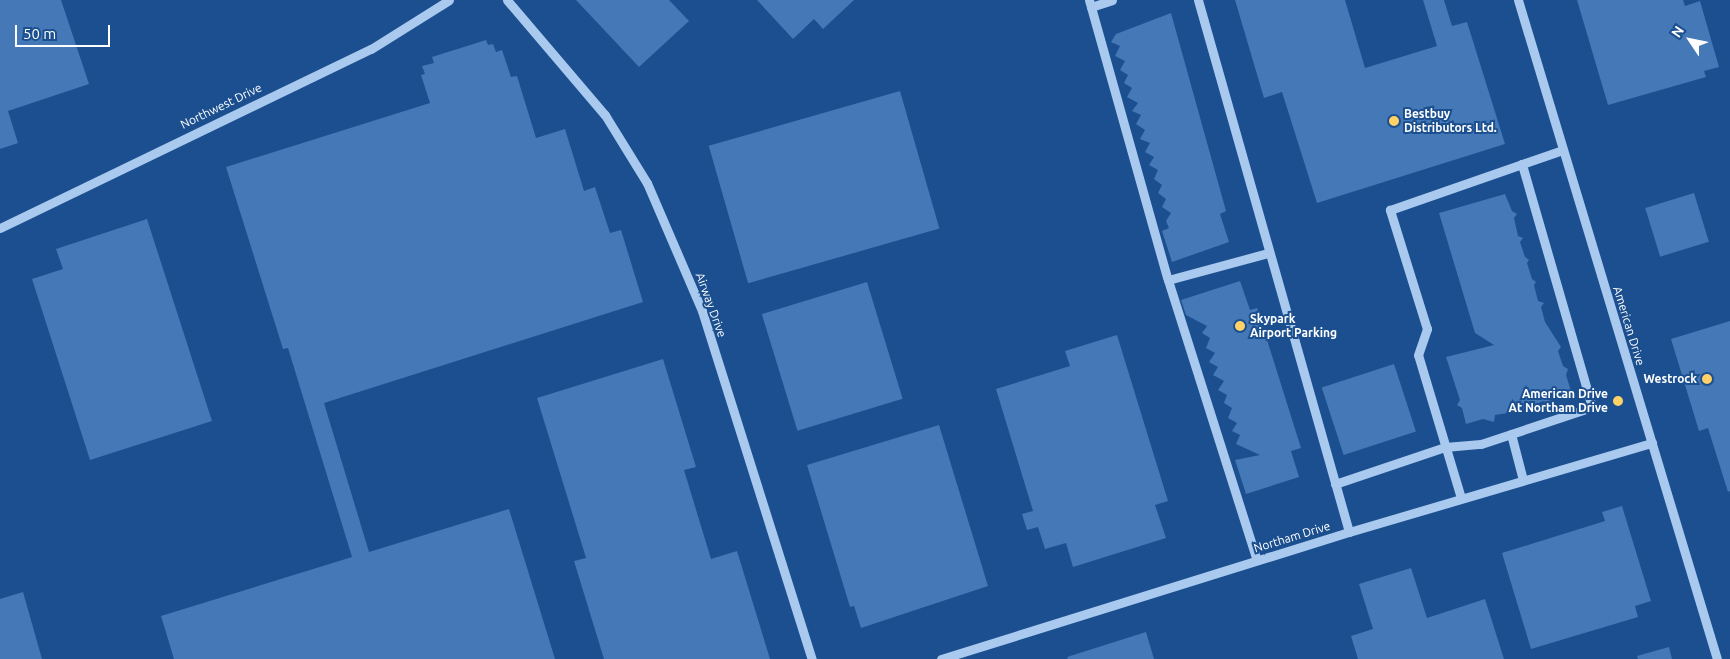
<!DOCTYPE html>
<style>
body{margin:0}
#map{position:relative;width:1730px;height:659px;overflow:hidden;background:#1b4f8f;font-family:Ubuntu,sans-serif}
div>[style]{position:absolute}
.building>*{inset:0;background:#4478b7;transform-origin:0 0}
.minor>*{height:9px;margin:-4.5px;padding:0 4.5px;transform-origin:4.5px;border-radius:4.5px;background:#a9c9ee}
.dots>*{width:14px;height:14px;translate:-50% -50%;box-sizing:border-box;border:2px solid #1b4f8f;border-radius:50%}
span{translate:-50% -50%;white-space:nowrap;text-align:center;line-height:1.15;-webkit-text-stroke:4px #1b4f8f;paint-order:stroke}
.street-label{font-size:12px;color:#fff}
.poi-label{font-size:12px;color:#fff;font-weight:700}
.left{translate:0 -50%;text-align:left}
.right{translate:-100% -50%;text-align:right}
.north{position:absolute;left:1665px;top:15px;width:50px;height:50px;-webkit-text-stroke:4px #1b4f8f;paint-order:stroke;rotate:304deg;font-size:14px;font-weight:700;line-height:20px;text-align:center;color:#fff}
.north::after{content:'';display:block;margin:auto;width:18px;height:22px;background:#fff;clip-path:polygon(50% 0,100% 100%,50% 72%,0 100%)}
.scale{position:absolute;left:15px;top:25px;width:95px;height:22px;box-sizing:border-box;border:2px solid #fff;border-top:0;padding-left:6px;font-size:15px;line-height:18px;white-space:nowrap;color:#fff;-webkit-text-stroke:4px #1b4f8f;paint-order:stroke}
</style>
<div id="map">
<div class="building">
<div style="clip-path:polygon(0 0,61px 0,89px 84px,8px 111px,18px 143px,0 149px)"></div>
<div style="clip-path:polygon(576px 0,669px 0,689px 21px,639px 67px)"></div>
<div style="clip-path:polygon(757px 0,854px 0,823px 29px,814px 19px,793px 39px)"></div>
<div style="clip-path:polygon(1235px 0,1345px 0,1365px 68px,1437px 46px,1423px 0,1444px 0,1452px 26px,1467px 22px,1505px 144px,1317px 203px,1282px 92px,1264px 98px)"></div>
<div style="clip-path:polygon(1577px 0,1683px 0,1685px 6px,1700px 1px,1719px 67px,1704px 71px,1706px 77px,1608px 105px)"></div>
<div style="clip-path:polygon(1171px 13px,1226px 211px,1220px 214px,1229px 242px,1172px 262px,1162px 231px,1169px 228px,1166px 221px,1171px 213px,1162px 207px,1166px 199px,1158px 193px,1162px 185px,1154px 179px,1158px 170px,1149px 165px,1154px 157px,1145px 152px,1150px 143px,1140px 139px,1145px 130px,1136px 124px,1141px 115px,1132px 111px,1138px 103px,1127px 97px,1132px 88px,1124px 83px,1128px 75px,1120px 70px,1125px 61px,1115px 56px,1120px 46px,1111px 42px,1116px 34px)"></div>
<div style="clip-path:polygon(486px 40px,488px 45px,493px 44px,496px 52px,502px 50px,511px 77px,517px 76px,536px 138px,565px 129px,584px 191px,595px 187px,610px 233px,621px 230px,643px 302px,324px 403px,369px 552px,509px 509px,555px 659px,174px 659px,161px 616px,352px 557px,288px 348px,283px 349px,226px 167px,430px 103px,421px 75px,425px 74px,422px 66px,434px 63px,432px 57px)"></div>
<div style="left:900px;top:91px;width:143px;height:199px;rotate:74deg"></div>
<div style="left:1694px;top:193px;width:51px;height:51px;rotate:73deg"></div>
<div style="clip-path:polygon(1505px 194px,1512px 211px,1517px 214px,1514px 218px,1518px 236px,1523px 238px,1520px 242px,1525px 257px,1529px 260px,1527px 263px,1532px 279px,1536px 282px,1534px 285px,1538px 301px,1544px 303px,1541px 307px,1545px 322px,1561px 347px,1558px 351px,1563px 366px,1568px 369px,1566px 375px,1571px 391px,1554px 396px,1551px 404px,1543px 401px,1520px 411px,1495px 415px,1494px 422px,1483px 419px,1466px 424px,1462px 408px,1457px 405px,1460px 400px,1446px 357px,1494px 345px,1475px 333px,1439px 213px)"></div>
<div style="clip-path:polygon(147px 219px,212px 421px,90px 460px,32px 279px,63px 269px,56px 249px)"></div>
<div style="clip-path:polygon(1240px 281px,1250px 310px,1257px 308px,1301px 448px,1291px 451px,1299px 477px,1246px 494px,1235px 460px,1260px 455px,1236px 444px,1240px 435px,1232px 431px,1237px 423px,1228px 418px,1232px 408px,1224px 403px,1227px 395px,1218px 390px,1224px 381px,1213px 375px,1218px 367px,1209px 362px,1215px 353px,1206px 348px,1210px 338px,1202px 333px,1207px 326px,1186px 315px,1181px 300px)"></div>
<div style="left:867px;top:282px;width:122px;height:110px;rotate:73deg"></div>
<div style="clip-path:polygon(1730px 321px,1730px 491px,1728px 492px,1708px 428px,1699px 431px,1671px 339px)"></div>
<div style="clip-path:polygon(1117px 335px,1168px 501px,1155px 505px,1166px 538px,1073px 567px,1066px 543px,1045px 549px,1038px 527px,1027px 530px,1022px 514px,1033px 511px,996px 389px,1070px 366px,1065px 351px)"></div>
<div style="clip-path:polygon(663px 359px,696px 467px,684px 470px,711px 559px,737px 551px,770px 659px,604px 659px,574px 561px,586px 558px,537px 398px)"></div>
<div style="left:1394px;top:364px;width:71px;height:76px;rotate:72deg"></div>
<div style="clip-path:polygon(939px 425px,988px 586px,861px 628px,854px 606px,850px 607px,807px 465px)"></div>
<div style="clip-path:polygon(1622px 506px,1651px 601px,1635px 606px,1638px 617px,1531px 649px,1502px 553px,1605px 521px,1602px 512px)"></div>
<div style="clip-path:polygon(1411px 568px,1427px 618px,1485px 599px,1504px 659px,1358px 659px,1351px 636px,1373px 629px,1359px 584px)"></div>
<div style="clip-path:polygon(23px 592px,42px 659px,0 659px,0 599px)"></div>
<div style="clip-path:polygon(1146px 632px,1154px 659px,1068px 659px,1067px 657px)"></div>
<div style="clip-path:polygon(1669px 647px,1672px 659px,1638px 659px,1637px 656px)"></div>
</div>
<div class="minor">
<div style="left:507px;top:0;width:151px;rotate:49.6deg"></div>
<div style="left:605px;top:115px;width:80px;rotate:58.3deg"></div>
<div style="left:647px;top:183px;width:139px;rotate:66.7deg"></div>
<div style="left:702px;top:311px;width:365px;rotate:72.5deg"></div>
<div style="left:1089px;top:0;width:7px;rotate:74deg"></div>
<div style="left:1091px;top:7px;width:22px;rotate:-18deg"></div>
<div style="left:1198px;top:0;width:553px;rotate:74.15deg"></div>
<div style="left:1518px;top:0;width:688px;rotate:73.2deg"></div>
<div style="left:1091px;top:7px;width:280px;rotate:74.3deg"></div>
<div style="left:1167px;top:277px;width:297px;rotate:72.4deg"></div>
<div style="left:0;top:228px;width:412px;rotate:-25.8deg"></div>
<div style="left:371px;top:49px;width:92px;rotate:-32.1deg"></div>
<div style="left:1168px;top:280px;width:104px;rotate:-15.1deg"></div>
<div style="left:1511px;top:434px;width:48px;rotate:75.4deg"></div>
<div style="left:1335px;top:484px;width:116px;rotate:-18.6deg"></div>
<div style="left:1445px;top:447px;width:36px;rotate:-5deg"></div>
<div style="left:1481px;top:444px;width:117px;rotate:-18.4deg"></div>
<div style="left:1592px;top:407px;width:253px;rotate:-106.1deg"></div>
<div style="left:1522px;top:164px;width:43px;rotate:-18.9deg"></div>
<div style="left:1461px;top:498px;width:149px;rotate:-106.7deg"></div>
<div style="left:1418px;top:355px;width:28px;rotate:-71deg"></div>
<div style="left:1427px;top:329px;width:125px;rotate:-107.3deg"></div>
<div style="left:1390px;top:210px;width:140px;rotate:-19.2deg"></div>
<div style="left:941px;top:659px;width:427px;rotate:-17.3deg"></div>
<div style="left:1349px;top:532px;width:316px;rotate:-16.4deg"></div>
</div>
<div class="dots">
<div style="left:1394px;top:121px;background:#ffd166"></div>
<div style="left:1240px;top:326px;background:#ffd166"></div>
<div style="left:1707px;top:379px;background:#ffd166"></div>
<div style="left:1618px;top:401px;background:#ffd166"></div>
</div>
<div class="street-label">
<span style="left:221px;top:106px;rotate:-26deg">Northwest Drive</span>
<span style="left:711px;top:305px;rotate:70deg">Airway Drive</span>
<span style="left:1629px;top:326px;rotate:73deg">American Drive</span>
<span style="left:1292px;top:537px;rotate:-17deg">Northam Drive</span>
</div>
<div class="poi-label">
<span class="left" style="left:1404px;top:121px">Bestbuy<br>Distributors Ltd.</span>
<span class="left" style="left:1250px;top:326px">Skypark<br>Airport Parking</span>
<span class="right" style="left:1697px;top:379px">Westrock</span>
<span class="right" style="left:1608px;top:401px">American Drive<br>At Northam Drive</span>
</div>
<div class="north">N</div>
<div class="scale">50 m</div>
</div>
